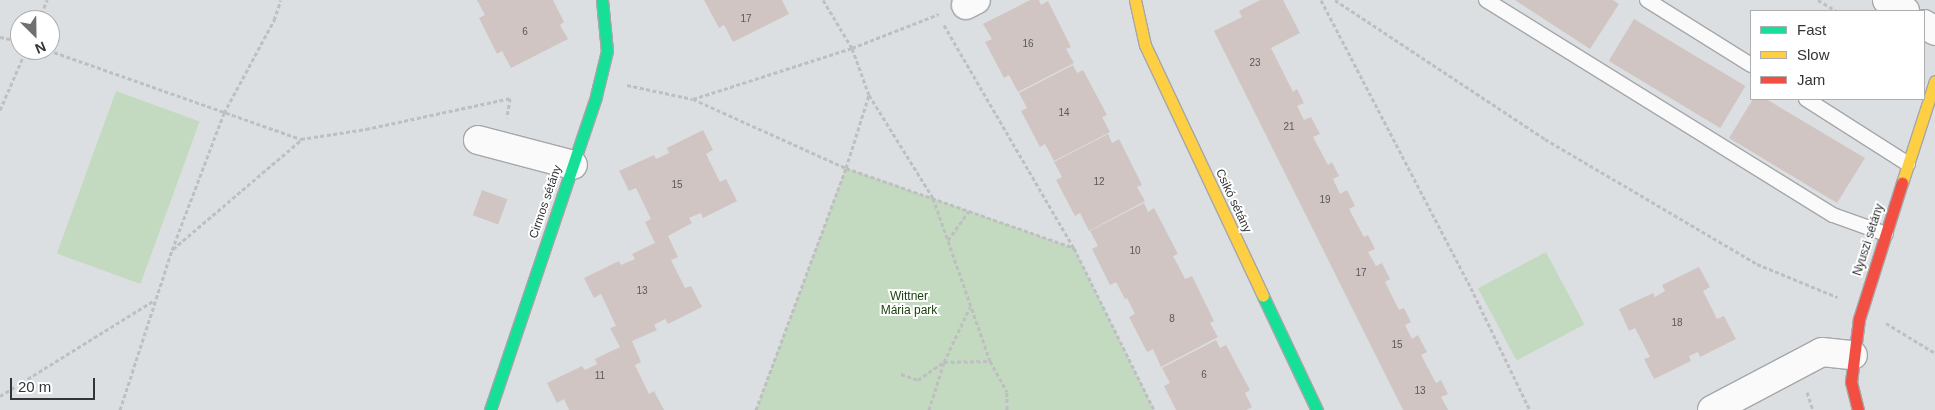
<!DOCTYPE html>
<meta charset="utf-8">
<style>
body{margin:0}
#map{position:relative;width:1935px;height:410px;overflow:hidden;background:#dcdfe2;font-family:Arial,sans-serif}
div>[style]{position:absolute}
.green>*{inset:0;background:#c3dac0;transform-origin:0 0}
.building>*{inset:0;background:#d0c5c2;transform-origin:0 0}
.path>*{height:3px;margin-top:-1.5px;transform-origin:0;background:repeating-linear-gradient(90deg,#bebfc0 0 4px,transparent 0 6.5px)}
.roads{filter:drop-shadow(1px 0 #a5a7a9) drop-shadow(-1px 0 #a5a7a9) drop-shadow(0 1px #a5a7a9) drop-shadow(0 -1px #a5a7a9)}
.lane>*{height:14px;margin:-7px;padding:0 7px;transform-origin:7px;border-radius:7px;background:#fafafb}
.street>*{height:28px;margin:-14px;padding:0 14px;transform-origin:14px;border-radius:14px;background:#fafafb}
.fast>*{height:11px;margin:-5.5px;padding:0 5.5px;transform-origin:5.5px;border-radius:5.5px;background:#16e098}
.slow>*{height:11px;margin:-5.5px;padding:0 5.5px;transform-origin:5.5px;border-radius:5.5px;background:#ffcf43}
.jam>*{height:11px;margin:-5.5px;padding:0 5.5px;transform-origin:5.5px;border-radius:5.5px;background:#f24e42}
span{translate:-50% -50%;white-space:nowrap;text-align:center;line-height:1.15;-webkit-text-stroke:4px #fff;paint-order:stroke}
.number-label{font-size:10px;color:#5a5859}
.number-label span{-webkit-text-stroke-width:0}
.street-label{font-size:12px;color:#323436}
.park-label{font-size:12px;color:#1a410c}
.legend{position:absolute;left:1750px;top:10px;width:175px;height:90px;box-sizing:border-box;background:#fff;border:1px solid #adaeaf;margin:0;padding:6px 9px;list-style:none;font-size:15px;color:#323436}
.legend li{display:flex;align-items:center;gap:10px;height:25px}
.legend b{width:25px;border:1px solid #adaeaf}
.north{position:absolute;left:10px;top:10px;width:50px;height:50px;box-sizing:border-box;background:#fff;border:1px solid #adaeaf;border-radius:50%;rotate:157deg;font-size:14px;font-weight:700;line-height:20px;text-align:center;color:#323436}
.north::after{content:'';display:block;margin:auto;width:18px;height:22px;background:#6e7072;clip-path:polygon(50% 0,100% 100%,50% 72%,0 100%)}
.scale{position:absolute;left:10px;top:378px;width:85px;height:22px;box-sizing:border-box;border:2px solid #323436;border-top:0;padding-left:6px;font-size:15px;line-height:18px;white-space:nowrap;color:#323436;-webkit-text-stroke:4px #fff;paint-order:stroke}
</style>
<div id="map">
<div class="green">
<div style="left:116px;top:91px;width:89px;height:173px;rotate:20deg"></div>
<div style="clip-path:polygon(846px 168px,1074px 248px,1154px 410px,756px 410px)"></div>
<div style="left:1546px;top:252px;width:82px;height:77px;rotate:62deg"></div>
</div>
<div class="building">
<div style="clip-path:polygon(477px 0,553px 0,564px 22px,560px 25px,568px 39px,511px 68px,502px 51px,497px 54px,479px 18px,485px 15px)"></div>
<div style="clip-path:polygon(704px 0,782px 0,789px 14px,733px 42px,724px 25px,719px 28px)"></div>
<div style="clip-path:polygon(1030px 0,1039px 0,1041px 5px,1048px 1px,1071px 47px,1066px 49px,1074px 63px,1018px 92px,1009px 75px,1004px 78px,985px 42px,992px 39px,983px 24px)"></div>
<div style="clip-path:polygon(1260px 0,1283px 0,1300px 33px,1271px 48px,1293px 92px,1297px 89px,1304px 103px,1297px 106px,1304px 120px,1311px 117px,1320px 134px,1313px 137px,1328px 165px,1332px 162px,1339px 176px,1333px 179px,1340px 194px,1347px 190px,1355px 206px,1349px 209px,1364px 237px,1368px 235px,1375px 249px,1368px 252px,1376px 266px,1382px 263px,1390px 279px,1385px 282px,1399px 310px,1404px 308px,1411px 322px,1405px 325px,1412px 339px,1418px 335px,1427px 352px,1421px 355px,1436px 383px,1441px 380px,1448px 394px,1441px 397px,1448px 410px,1403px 410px,1214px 31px,1242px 17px,1239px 11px)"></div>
<div style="clip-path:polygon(1515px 0,1613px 0,1619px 4px,1590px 49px)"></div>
<div style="left:1634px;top:19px;width:130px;height:49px;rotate:31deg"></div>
<div style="clip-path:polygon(1073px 65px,1077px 73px,1083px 70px,1107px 115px,1102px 117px,1110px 132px,1054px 161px,1045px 144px,1040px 147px,1021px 111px,1027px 108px,1019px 93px)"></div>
<div style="clip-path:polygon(1753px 99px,1766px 99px,1865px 158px,1837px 203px,1729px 138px)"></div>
<div style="clip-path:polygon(703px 130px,713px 150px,706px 154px,720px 182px,726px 179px,737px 201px,703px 218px,701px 213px,689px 218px,692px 223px,668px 236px,678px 257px,671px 260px,685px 288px,691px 286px,702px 307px,668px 324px,665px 319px,654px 325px,657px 330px,632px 341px,641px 362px,635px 365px,649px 394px,654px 391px,664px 410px,569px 410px,564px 399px,557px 403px,547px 383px,582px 366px,585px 370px,597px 364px,595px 359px,620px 347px,610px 328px,616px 326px,601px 294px,594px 298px,584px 278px,619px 261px,621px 265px,635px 259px,632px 254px,655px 243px,645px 222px,651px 219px,636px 188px,629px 191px,619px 171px,654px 155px,656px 159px,669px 153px,667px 148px)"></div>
<div style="clip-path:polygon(1108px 134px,1112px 143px,1119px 139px,1142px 185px,1137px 187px,1145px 201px,1089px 231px,1080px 213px,1075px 216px,1056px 180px,1062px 177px,1054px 162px)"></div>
<div style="left:482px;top:190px;width:27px;height:27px;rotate:20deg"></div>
<div style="clip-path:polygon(1144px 203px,1148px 212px,1154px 208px,1178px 254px,1173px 256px,1181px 271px,1185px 279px,1192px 276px,1214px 321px,1210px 323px,1218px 337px,1161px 367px,1153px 349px,1147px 352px,1129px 317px,1135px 314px,1127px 298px,1125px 299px,1116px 282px,1110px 285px,1092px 249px,1098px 246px,1090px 231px)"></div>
<div style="clip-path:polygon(1699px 267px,1710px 287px,1703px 291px,1717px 319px,1724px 316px,1736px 339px,1700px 357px,1698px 352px,1689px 356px,1691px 361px,1654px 379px,1644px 359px,1650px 357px,1635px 328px,1629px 331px,1619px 309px,1653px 293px,1655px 297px,1665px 291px,1662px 285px)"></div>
<div style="clip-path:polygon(1216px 340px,1220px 348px,1226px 345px,1250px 390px,1245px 393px,1252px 407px,1246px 410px,1176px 410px,1164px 386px,1170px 383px,1162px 368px)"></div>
</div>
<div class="path">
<div style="left:1321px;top:0;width:318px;rotate:62.5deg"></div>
<div style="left:1468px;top:282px;width:142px;rotate:64.2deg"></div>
<div style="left:1335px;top:0;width:252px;rotate:33.5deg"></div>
<div style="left:1545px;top:139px;width:246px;rotate:30.5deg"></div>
<div style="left:1757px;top:264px;width:87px;rotate:22.4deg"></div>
<div style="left:1818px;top:0;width:21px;rotate:31deg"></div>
<div style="left:39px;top:20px;width:22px;rotate:-68deg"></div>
<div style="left:944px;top:25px;width:258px;rotate:59.8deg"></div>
<div style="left:1074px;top:248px;width:181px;rotate:63.7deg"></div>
<div style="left:0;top:37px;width:20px;rotate:11deg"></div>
<div style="left:48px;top:50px;width:268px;rotate:19.4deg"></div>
<div style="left:301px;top:139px;width:66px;rotate:-8.7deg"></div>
<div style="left:366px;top:129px;width:147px;rotate:-12.1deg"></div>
<div style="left:510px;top:98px;width:20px;rotate:99deg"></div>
<div style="left:627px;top:85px;width:67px;rotate:12deg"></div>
<div style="left:693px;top:99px;width:168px;rotate:24.3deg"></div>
<div style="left:846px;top:168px;width:242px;rotate:19.3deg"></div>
<div style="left:869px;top:95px;width:121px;rotate:58.1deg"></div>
<div style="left:933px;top:198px;width:173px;rotate:70.7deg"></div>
<div style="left:990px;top:361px;width:35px;rotate:61deg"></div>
<div style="left:1007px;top:392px;width:18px;rotate:90deg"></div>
<div style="left:693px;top:99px;width:167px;rotate:-17.8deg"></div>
<div style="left:852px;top:48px;width:93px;rotate:-21.3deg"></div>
<div style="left:0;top:110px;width:65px;rotate:-66.6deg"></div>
<div style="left:948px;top:240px;width:36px;rotate:-54deg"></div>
<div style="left:173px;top:249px;width:168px;rotate:-40.4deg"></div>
<div style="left:1886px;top:323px;width:57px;rotate:31.5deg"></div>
<div style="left:901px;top:374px;width:18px;rotate:19deg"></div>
<div style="left:918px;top:380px;width:32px;rotate:-35deg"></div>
<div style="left:944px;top:362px;width:46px;rotate:-1.2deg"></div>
<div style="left:1807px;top:392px;width:19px;rotate:72deg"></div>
<div style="left:0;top:396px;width:182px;rotate:-31.8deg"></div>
<div style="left:120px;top:410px;width:168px;rotate:-72deg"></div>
<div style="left:172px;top:250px;width:147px;rotate:-69.2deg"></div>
<div style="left:224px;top:113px;width:106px;rotate:-61.7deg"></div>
<div style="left:274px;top:20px;width:21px;rotate:-71deg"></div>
<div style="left:756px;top:410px;width:258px;rotate:-69.6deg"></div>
<div style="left:846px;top:168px;width:77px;rotate:-72.5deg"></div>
<div style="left:869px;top:95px;width:50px;rotate:-109.9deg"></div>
<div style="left:852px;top:48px;width:56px;rotate:-121.1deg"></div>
<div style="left:929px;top:410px;width:50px;rotate:-72.6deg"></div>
<div style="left:944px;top:362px;width:61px;rotate:-64.7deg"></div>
</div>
<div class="roads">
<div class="lane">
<div style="left:1486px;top:0;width:408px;rotate:31.8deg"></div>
<div style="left:1833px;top:215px;width:56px;rotate:19.7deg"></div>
<div style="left:1647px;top:0;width:123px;rotate:32deg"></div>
<div style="left:1806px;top:99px;width:121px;rotate:32.5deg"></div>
</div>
<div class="street">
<div style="left:1887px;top:0;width:21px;rotate:31deg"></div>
<div style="left:966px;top:5px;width:11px;rotate:-27deg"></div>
<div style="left:1924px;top:24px;width:13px;rotate:32deg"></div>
<div style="left:478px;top:140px;width:98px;rotate:14.7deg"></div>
<div style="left:1712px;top:410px;width:124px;rotate:-27.8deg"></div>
<div style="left:1822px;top:352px;width:31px;rotate:6deg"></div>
</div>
<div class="fast">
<div style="left:1263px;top:296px;width:126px;rotate:64.7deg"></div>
<div style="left:490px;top:410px;width:331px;rotate:-71.3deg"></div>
<div style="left:596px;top:96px;width:46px;rotate:-76.3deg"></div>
<div style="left:607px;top:51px;width:51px;rotate:-95.6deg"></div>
</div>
<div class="slow">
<div style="left:1135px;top:0;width:46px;rotate:77.5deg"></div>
<div style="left:1145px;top:45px;width:277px;rotate:64.8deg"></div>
<div style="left:1902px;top:183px;width:107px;rotate:-72.1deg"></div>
</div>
<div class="jam">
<div style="left:1858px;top:410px;width:29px;rotate:-104deg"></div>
<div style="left:1851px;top:382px;width:64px;rotate:-82.8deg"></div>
<div style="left:1859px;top:319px;width:143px;rotate:-72.5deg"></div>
</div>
</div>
<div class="number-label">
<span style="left:746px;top:19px">17</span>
<span style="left:525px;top:32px">6</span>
<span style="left:1028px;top:44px">16</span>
<span style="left:1255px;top:63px">23</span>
<span style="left:1064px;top:113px">14</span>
<span style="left:1289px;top:127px">21</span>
<span style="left:1099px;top:182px">12</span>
<span style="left:677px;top:185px">15</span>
<span style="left:1325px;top:200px">19</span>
<span style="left:1135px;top:251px">10</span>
<span style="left:1361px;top:273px">17</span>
<span style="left:642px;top:291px">13</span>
<span style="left:1172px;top:319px">8</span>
<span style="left:1677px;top:323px">18</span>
<span style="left:1397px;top:345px">15</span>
<span style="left:1204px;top:375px">6</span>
<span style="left:600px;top:376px">11</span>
<span style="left:1420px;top:391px">13</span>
</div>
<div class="street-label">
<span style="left:1233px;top:201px;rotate:65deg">Csikó sétány</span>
<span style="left:546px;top:202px;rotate:-71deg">Cirmos sétány</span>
<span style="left:1869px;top:240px;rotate:-72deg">Nyuszi sétány</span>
</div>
<div class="park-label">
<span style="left:909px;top:304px">Wittner<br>Mária park</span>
</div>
<ul class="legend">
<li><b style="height:6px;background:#16e098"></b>Fast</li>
<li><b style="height:6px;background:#ffcf43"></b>Slow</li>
<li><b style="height:6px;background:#f24e42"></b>Jam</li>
</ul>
<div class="north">N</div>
<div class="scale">20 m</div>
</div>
